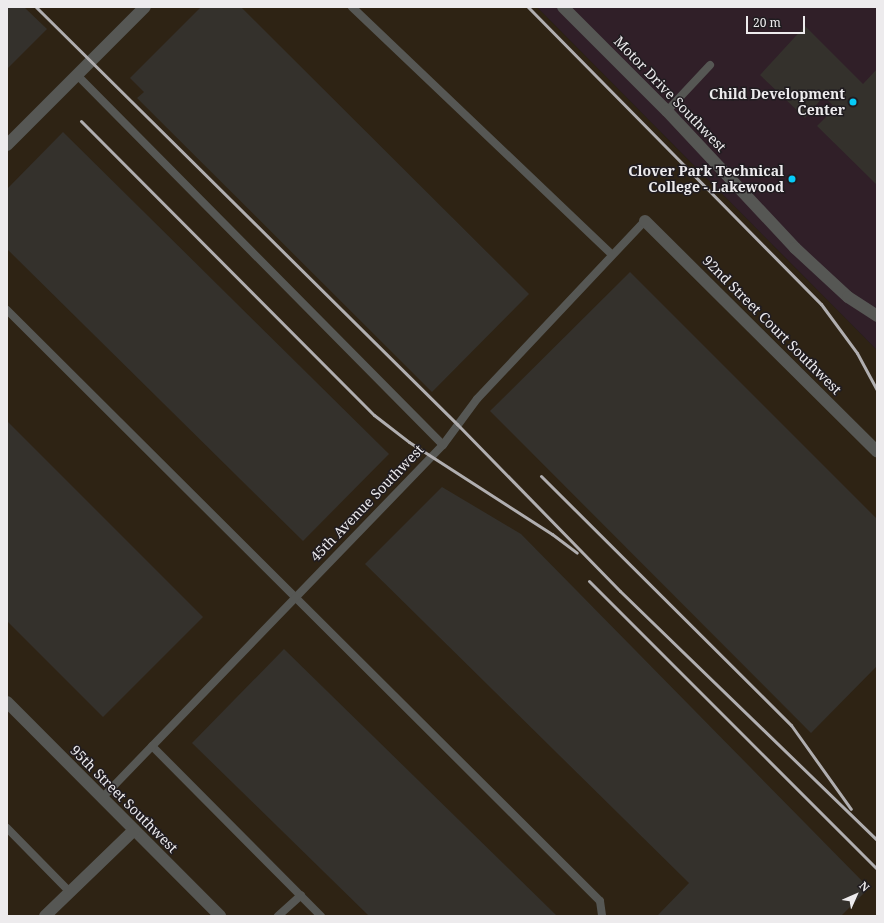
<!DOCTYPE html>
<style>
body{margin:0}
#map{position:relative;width:884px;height:923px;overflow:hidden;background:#201c20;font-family:"Noto Serif",serif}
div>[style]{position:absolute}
.industrial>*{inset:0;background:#2e2314}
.education>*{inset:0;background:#301f28}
.building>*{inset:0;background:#34312c}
.lane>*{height:8px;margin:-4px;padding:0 4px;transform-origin:4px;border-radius:4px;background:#565754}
.street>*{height:12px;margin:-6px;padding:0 6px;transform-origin:6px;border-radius:6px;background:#565754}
.rail>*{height:3px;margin:-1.5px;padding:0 1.5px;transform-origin:1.5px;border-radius:1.5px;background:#b0aeb0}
.dots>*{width:11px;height:11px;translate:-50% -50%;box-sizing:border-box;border:2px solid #201c20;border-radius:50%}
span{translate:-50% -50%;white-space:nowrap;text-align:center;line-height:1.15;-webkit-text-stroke:3px #201c20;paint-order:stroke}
.street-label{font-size:14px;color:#edebed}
.poi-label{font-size:14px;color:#edebed;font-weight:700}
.right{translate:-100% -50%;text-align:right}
.frame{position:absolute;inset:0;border:8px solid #edebed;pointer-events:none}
.north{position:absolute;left:836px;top:875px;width:40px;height:40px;-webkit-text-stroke:3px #201c20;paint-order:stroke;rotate:45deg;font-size:11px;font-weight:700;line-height:16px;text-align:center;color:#edebed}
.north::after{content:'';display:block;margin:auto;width:14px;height:18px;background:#edebed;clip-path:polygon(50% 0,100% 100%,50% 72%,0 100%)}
.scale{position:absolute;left:746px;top:16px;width:59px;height:18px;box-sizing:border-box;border:2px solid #edebed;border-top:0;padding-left:5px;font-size:12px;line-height:14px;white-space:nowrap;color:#edebed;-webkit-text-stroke:3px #201c20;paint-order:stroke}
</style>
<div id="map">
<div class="industrial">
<div style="clip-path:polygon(7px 7px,537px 7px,877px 350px,877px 916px,7px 916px)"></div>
</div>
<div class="education">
<div style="clip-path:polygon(537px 7px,877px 7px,877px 350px)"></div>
</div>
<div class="building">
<div style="clip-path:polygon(7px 7px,24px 7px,47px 29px,7px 69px)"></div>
<div style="clip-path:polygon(201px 7px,241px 7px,529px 294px,432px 392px,137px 98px,144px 92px,130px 78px)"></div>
<div style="clip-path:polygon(805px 26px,863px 84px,877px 69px,877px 185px,817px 126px,835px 108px,824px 96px,805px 118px,760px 75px)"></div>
<div style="clip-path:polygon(63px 132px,389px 454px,303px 541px,7px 249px,7px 189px)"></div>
<div style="clip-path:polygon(630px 272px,877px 519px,877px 666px,811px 733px,490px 411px)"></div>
<div style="clip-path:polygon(7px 421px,203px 617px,103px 717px,7px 621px)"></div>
<div style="clip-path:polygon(442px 487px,521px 534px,869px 888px,841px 916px,657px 916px,689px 883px,365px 564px)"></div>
<div style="clip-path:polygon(284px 649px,556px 915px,554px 916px,369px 916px,192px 743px)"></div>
</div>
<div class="lane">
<div style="left:352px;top:7px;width:359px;rotate:43.6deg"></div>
<div style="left:77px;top:75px;width:520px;rotate:45.31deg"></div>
<div style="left:667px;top:111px;width:63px;rotate:-46.9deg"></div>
<div style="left:7px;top:310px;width:837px;rotate:44.9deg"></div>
<div style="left:600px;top:901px;width:15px;rotate:82deg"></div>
<div style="left:152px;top:746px;width:240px;rotate:45.2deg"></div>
<div style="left:102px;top:798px;width:491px;rotate:-46deg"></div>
<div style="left:443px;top:445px;width:57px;rotate:-53.5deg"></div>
<div style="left:477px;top:399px;width:245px;rotate:-46.7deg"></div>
<div style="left:7px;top:828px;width:90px;rotate:45.5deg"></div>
<div style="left:278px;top:916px;width:31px;rotate:-42deg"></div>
</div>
<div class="street">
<div style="left:563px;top:7px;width:147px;rotate:45deg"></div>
<div style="left:667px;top:111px;width:187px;rotate:46.9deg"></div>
<div style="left:795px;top:248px;width:72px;rotate:42.8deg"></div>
<div style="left:848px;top:297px;width:35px;rotate:33deg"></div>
<div style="left:7px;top:145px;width:195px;rotate:-45deg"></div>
<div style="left:645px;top:221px;width:327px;rotate:44.8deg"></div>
<div style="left:7px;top:702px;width:302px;rotate:45.1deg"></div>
<div style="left:45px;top:916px;width:124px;rotate:-44deg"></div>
</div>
<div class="rail">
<div style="left:36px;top:7px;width:593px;rotate:44.73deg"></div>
<div style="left:457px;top:424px;width:233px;rotate:45.7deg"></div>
<div style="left:620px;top:591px;width:358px;rotate:44.1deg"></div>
<div style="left:528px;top:7px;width:417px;rotate:45.4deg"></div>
<div style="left:821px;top:304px;width:61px;rotate:53.7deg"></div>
<div style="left:857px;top:353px;width:42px;rotate:61.6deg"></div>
<div style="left:81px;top:121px;width:415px;rotate:45.1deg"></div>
<div style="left:374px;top:415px;width:44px;rotate:37.6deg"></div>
<div style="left:409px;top:442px;width:170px;rotate:32.8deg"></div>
<div style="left:552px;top:534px;width:31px;rotate:37deg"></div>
<div style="left:541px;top:476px;width:353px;rotate:44.9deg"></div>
<div style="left:791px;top:725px;width:103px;rotate:54.5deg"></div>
<div style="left:589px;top:581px;width:407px;rotate:45deg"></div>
</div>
<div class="dots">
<div style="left:853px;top:102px;background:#06cbf9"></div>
<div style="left:792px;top:179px;background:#06cbf9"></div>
</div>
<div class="street-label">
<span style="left:670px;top:94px;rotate:46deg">Motor Drive Southwest</span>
<span style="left:772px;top:325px;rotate:45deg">92nd Street Court Southwest</span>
<span style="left:367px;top:503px;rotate:-46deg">45th Avenue Southwest</span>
<span style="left:124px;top:799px;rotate:45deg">95th Street Southwest</span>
</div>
<div class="poi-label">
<span class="right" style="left:845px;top:102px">Child Development<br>Center</span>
<span class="right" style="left:784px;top:179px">Clover Park Technical<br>College - Lakewood</span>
</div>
<div class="frame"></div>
<div class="north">N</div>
<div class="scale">20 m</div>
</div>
